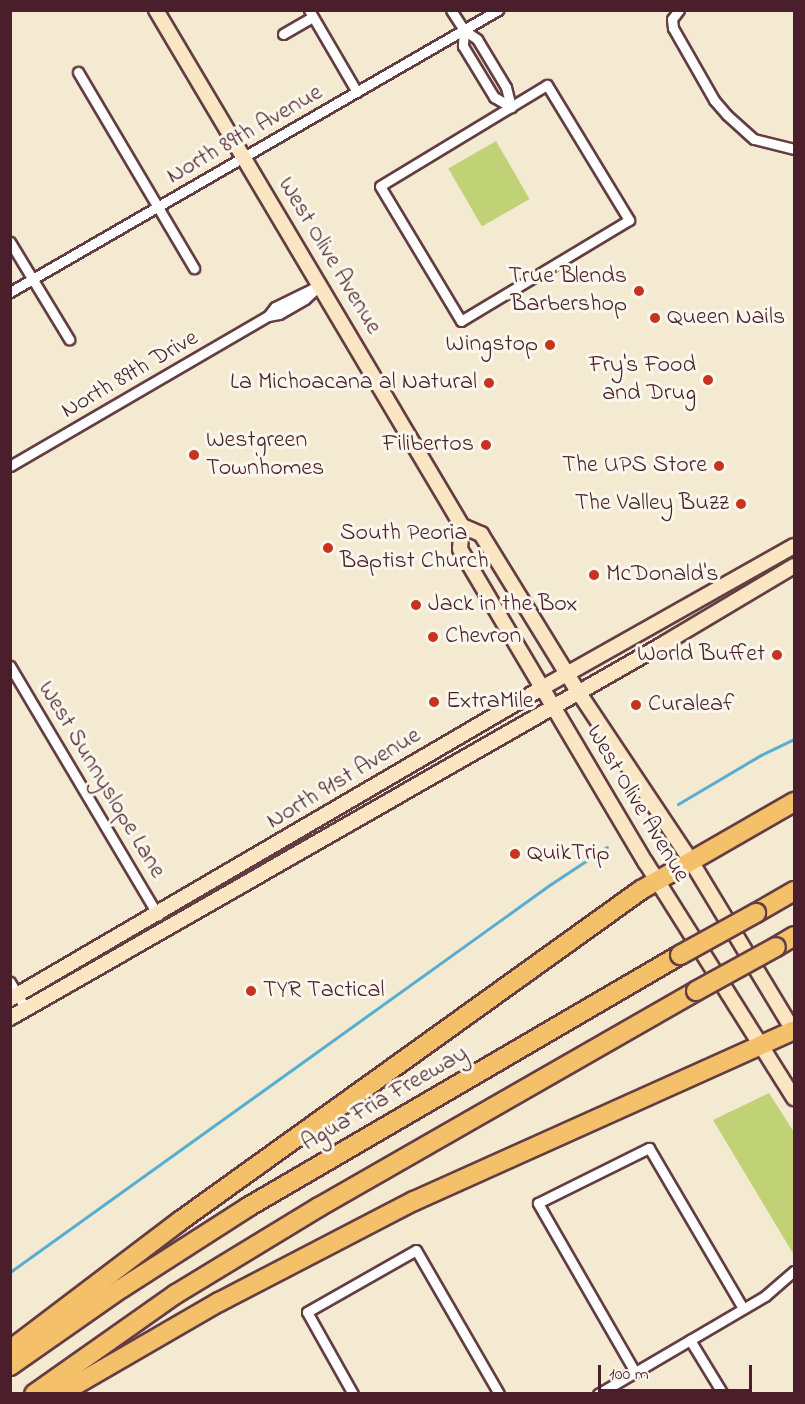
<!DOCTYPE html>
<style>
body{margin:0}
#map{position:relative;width:805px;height:1404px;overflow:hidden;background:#f4e9d1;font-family:"Indie Flower",sans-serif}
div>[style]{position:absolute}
.green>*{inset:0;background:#c0d275;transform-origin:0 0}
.stream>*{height:3px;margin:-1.5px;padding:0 1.5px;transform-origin:1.5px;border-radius:1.5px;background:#56aed3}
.roads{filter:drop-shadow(2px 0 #643d44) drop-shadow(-2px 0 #643d44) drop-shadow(0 2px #643d44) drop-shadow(0 -2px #643d44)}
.minor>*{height:9px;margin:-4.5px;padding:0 4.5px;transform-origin:4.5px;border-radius:4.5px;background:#fff}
.secondary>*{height:14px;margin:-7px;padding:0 7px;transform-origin:7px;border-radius:7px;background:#fbe6c3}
.motorway>*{height:18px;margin:-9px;padding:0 9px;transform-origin:9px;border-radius:9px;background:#f4c16a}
.bridges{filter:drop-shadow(2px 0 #643d44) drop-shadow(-2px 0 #643d44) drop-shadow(0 2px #643d44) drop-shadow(0 -2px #643d44)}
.motorway-bridge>*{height:18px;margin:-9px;padding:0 9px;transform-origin:9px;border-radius:9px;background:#f4c16a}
.dots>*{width:16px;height:16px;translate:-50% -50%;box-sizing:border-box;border:3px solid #fbf7ec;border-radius:50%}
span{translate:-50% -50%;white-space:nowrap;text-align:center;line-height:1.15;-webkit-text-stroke:6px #fbf7ec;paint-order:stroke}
.street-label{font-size:24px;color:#4a1f2b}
.poi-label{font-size:24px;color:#4a1f2b}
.right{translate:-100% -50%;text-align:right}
.left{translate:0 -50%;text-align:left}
.frame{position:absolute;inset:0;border:12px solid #4a1f2b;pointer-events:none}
.scale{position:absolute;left:598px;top:1365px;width:154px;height:27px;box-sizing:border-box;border:3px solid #4a1f2b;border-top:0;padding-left:8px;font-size:18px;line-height:21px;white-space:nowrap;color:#4a1f2b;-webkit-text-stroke:4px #fbf7ec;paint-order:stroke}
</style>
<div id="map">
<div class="green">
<div style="left:496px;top:141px;width:67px;height:55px;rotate:60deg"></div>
<div style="clip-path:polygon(769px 1093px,794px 1132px,794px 1255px,713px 1120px)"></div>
</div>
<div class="stream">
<div style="left:678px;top:804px;width:96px;rotate:-30.6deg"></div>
<div style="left:761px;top:755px;width:37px;rotate:-26deg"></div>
<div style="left:10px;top:1272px;width:666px;rotate:-35.65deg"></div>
<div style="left:551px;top:884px;width:67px;rotate:-33.5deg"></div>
</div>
<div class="roads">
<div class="minor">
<div style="left:309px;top:10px;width:95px;rotate:59.7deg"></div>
<div style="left:451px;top:10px;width:24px;rotate:57deg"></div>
<div style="left:464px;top:30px;width:16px;rotate:35deg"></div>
<div style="left:477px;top:39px;width:56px;rotate:58.9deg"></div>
<div style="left:506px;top:87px;width:21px;rotate:76deg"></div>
<div style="left:679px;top:10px;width:11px;rotate:128deg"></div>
<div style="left:672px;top:19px;width:9px;rotate:84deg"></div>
<div style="left:673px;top:28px;width:83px;rotate:60.3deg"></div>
<div style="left:714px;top:100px;width:20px;rotate:49deg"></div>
<div style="left:727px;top:115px;width:36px;rotate:42deg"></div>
<div style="left:754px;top:139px;width:41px;rotate:14deg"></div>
<div style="left:464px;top:30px;width:16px;rotate:94deg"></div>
<div style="left:463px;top:46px;width:60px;rotate:58.7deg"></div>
<div style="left:494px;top:97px;width:20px;rotate:30deg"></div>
<div style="left:283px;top:34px;width:34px;rotate:-30deg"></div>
<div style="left:78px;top:72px;width:228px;rotate:59.4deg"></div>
<div style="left:547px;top:85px;width:158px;rotate:58.7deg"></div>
<div style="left:629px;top:220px;width:196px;rotate:149deg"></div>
<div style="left:461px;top:321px;width:157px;rotate:-121deg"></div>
<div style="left:380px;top:186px;width:195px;rotate:-31.2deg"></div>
<div style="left:10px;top:242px;width:114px;rotate:58.7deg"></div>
<div style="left:10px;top:292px;width:564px;rotate:-30.02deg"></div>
<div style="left:268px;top:316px;width:11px;rotate:-52deg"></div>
<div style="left:275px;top:307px;width:46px;rotate:-26deg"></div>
<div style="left:10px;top:466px;width:298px;rotate:-30.2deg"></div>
<div style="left:268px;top:316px;width:11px;rotate:-10deg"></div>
<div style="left:279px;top:314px;width:30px;rotate:-30deg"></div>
<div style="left:305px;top:299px;width:21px;rotate:-43deg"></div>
<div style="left:10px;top:666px;width:290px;rotate:59.3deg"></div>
<div style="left:10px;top:982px;width:32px;rotate:60deg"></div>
<div style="left:690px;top:1340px;width:63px;rotate:58.6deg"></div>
<div style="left:635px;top:1372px;width:195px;rotate:-119.9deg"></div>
<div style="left:538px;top:1203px;width:124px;rotate:-26.4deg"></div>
<div style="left:649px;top:1148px;width:186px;rotate:59.6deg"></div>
<div style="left:353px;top:1394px;width:94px;rotate:-119.3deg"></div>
<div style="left:307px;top:1312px;width:125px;rotate:-29.6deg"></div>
<div style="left:416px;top:1250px;width:166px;rotate:60deg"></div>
<div style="left:598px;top:1394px;width:194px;rotate:-30.4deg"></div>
<div style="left:765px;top:1296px;width:38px;rotate:-41deg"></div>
</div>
<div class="secondary">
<div style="left:156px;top:10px;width:600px;rotate:59.33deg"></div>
<div style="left:462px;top:526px;width:23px;rotate:95deg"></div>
<div style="left:460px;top:549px;width:365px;rotate:59.4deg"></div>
<div style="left:646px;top:863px;width:278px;rotate:57.8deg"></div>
<div style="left:462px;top:526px;width:21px;rotate:23deg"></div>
<div style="left:481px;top:534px;width:187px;rotate:58.4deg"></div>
<div style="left:579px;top:693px;width:202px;rotate:56.3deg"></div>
<div style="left:691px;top:861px;width:200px;rotate:58.9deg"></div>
<div style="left:10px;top:999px;width:616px;rotate:-30.31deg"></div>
<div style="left:542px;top:688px;width:289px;rotate:-29.4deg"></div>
<div style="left:10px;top:1018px;width:755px;rotate:-29.79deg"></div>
<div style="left:665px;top:643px;width:150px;rotate:-30.8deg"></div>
</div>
<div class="motorway">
<div style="left:756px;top:913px;width:44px;rotate:-30.1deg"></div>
<div style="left:776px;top:947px;width:21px;rotate:-31deg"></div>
<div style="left:10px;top:1350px;width:213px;rotate:-37.2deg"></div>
<div style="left:180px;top:1221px;width:568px;rotate:-35.68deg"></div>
<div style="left:641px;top:890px;width:177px;rotate:-29.9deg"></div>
<div style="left:10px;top:1366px;width:136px;rotate:-34.9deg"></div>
<div style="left:122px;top:1288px;width:150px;rotate:-32.7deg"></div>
<div style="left:248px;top:1207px;width:500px;rotate:-30.26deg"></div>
<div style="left:34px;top:1394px;width:174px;rotate:-35.2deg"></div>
<div style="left:176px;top:1294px;width:167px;rotate:-31.3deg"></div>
<div style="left:319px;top:1207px;width:434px;rotate:-29.8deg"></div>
<div style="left:60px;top:1394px;width:184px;rotate:-30.1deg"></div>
<div style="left:219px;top:1302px;width:220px;rotate:-27.4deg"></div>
<div style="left:414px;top:1201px;width:417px;rotate:-24.2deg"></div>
</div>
</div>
<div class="bridges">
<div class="motorway-bridge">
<div style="left:680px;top:955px;width:87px;rotate:-28.9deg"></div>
<div style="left:696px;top:991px;width:91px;rotate:-28.8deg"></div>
</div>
</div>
<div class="dots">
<div style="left:639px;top:291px;background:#c8321e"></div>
<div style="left:655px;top:318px;background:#c8321e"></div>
<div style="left:550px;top:345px;background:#c8321e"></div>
<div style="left:708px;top:380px;background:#c8321e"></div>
<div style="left:489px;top:383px;background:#c8321e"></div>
<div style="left:486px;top:445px;background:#c8321e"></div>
<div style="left:194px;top:455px;background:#c8321e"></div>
<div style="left:719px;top:466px;background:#c8321e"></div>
<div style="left:741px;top:504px;background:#c8321e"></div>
<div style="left:328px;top:548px;background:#c8321e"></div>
<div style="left:594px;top:575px;background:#c8321e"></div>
<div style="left:416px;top:605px;background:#c8321e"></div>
<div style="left:433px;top:637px;background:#c8321e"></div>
<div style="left:777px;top:655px;background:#c8321e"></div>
<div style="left:434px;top:702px;background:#c8321e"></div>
<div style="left:636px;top:705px;background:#c8321e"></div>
<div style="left:515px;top:854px;background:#c8321e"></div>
<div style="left:251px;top:991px;background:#c8321e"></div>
</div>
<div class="street-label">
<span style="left:245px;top:135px;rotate:-30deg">North 89th Avenue</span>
<span style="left:329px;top:256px;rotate:59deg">West Olive Avenue</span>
<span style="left:130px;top:375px;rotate:-30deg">North 89th Drive</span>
<span style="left:344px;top:779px;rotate:-31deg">North 91st Avenue</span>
<span style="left:101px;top:780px;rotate:59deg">West Sunnyslope Lane</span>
<span style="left:637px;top:804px;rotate:59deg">West Olive Avenue</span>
<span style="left:385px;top:1099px;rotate:-30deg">Agua Fria Freeway</span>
</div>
<div class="poi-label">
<span class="right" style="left:627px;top:291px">True Blends<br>Barbershop</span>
<span class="left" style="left:667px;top:318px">Queen Nails</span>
<span class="right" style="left:538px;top:345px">Wingstop</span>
<span class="right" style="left:696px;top:380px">Fry's Food<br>and Drug</span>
<span class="right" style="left:477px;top:383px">La Michoacana al Natural</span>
<span class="left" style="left:206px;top:455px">Westgreen<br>Townhomes</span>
<span class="right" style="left:474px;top:445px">Filibertos</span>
<span class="right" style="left:707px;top:466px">The UPS Store</span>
<span class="right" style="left:729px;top:504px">The Valley Buzz</span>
<span class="left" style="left:340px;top:548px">South Peoria<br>Baptist Church</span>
<span class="left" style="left:606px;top:575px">McDonald's</span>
<span class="left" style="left:428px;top:605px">Jack in the Box</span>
<span class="left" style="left:445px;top:637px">Chevron</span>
<span class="right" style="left:765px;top:655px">World Buffet</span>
<span class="left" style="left:446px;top:702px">ExtraMile</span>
<span class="left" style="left:648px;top:705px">Curaleaf</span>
<span class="left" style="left:527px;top:854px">QuikTrip</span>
<span class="left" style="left:263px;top:991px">TYR Tactical</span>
</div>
<div class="frame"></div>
<div class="scale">100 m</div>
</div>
